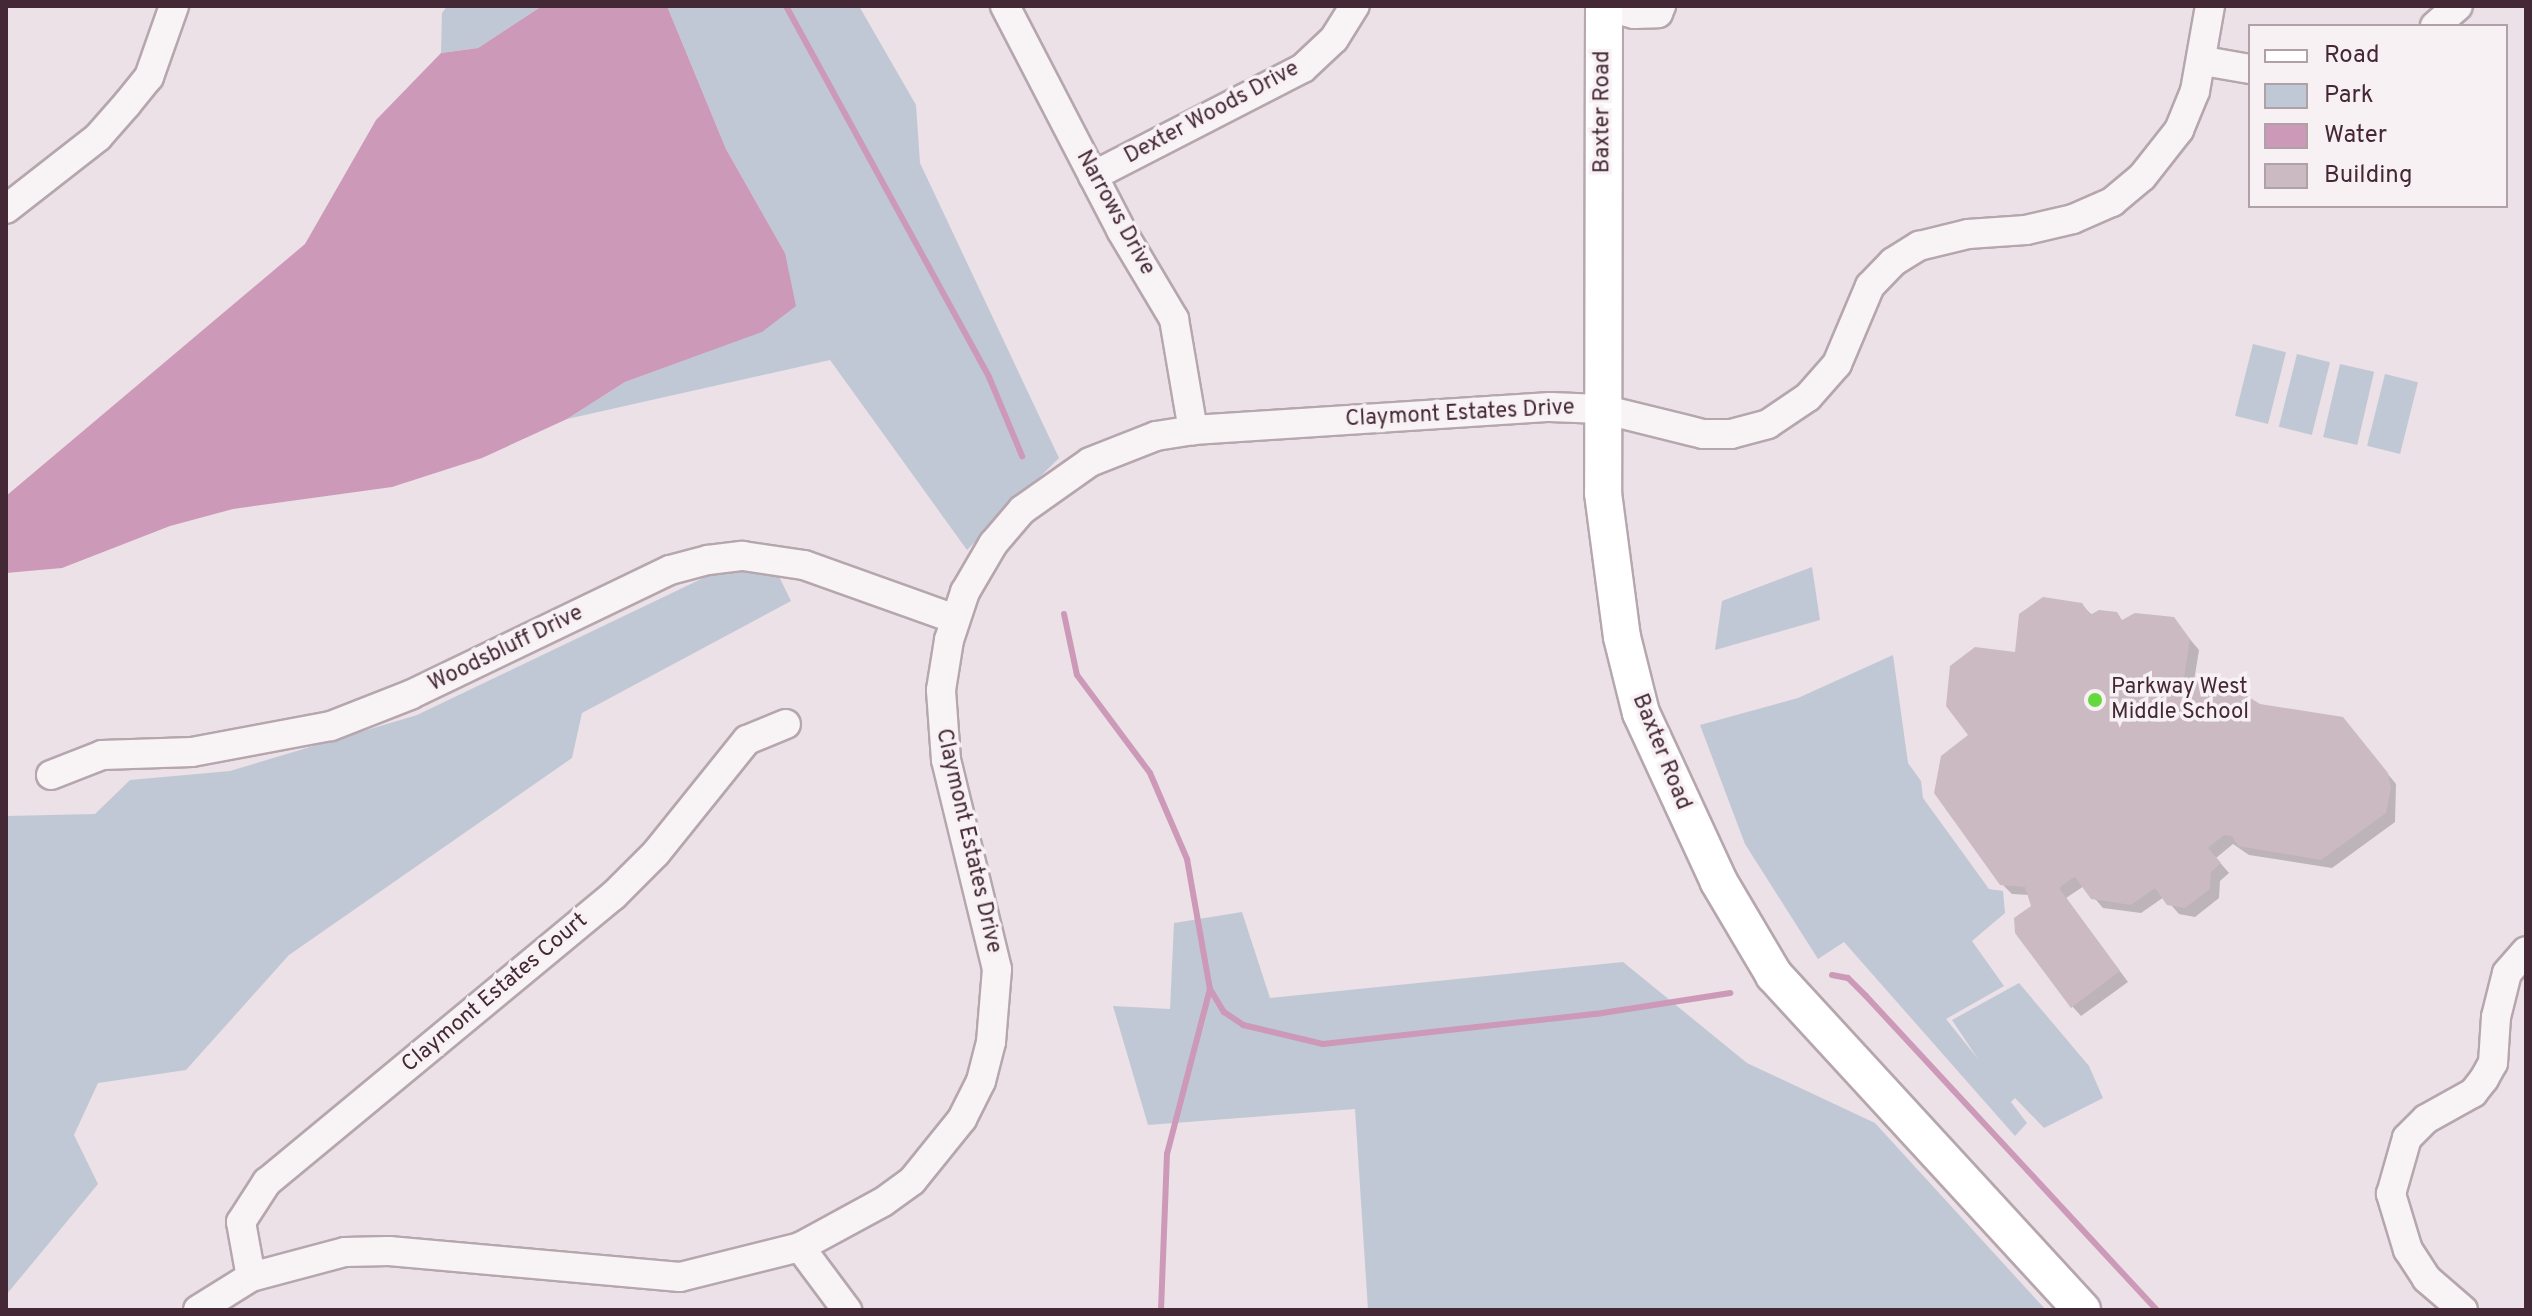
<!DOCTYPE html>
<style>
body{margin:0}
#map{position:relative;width:2532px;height:1316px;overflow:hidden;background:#ebe1e6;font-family:Overpass,sans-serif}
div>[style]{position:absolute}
.green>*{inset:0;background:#c1c8d5;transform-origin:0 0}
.water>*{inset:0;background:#cd99b8}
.shadow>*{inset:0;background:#0003}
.stream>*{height:6px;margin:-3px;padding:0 3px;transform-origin:3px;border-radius:3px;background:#cd99b8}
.building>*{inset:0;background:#cbbac2}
.roads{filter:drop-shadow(2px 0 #b6a6ad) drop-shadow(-2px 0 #b6a6ad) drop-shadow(0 2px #b6a6ad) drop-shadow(0 -2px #b6a6ad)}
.minor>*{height:28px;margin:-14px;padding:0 14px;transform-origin:14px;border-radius:14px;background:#f8f4f6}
.major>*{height:36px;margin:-18px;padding:0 18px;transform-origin:18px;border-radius:18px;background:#fff}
.dots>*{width:22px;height:22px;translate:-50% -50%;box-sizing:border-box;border:4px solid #f8f1f4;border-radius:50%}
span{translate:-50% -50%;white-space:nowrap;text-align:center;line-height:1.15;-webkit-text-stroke:7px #f8f1f4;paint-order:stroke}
.street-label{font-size:22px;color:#442835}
.poi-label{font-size:22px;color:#442835}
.left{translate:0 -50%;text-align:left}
.frame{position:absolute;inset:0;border:8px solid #442835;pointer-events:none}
.legend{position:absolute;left:2248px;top:24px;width:260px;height:184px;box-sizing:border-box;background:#f8f1f4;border:2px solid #b0a1a8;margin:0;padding:10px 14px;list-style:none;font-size:24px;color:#442835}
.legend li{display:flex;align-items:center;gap:16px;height:40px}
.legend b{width:40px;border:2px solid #b0a1a8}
</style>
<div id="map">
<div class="green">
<div style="clip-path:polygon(447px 6px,542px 6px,478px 48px,441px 53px,442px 13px)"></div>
<div style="clip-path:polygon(667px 6px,859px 6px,916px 105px,920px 163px,1059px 458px,967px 550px,830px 360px,567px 419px,625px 382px,761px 332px,785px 253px,726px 149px)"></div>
<div style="left:2253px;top:344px;width:34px;height:74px;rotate:14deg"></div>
<div style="left:2297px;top:354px;width:34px;height:75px;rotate:14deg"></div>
<div style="left:2340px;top:364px;width:35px;height:75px;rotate:13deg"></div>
<div style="left:2385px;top:374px;width:34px;height:74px;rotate:14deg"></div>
<div style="clip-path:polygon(769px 556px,791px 601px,582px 713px,572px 758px,289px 955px,186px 1070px,98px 1083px,74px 1135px,98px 1184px,6px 1295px,6px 816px,95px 814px,130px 780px,230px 771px,417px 715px,722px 569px)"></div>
<div style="clip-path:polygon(1812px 567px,1820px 620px,1715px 650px,1722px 601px)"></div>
<div style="clip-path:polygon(1893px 655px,1908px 763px,1921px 781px,1923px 798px,1989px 889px,2003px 891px,2005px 913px,1972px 941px,2004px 986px,1946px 1019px,1978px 1059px,1952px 1020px,2019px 983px,2089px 1066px,2103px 1098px,2044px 1128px,2015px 1098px,2011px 1102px,2027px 1123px,2015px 1136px,1844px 942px,1818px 959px,1745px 844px,1700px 725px,1798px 698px)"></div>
<div style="clip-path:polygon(1242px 912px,1270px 998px,1623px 962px,1747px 1063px,1875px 1123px,2046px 1310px,1368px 1310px,1355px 1109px,1148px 1125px,1113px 1006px,1170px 1009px,1174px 923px)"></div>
</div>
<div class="water">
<div style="clip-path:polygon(542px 6px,667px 6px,726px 149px,785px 253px,796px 306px,762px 332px,625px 382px,567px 419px,482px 458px,392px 487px,233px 509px,170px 526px,62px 568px,6px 573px,6px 496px,305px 244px,376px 120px,441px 53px,478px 48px)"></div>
</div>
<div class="shadow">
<div style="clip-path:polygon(2082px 605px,2093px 616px,2124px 622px,2173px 619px,2199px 650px,2194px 681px,2260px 706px,2342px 718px,2396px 784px,2395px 822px,2332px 868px,2249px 855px,2233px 844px,2216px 858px,2229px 873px,2220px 881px,2219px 898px,2195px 917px,2179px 914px,2164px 897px,2141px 913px,2103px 908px,2084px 886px,2066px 898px,2128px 982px,2081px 1016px,2072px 1006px,2030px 895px,2012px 894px,2002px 884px,1971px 735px,2017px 654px)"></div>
</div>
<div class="stream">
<div style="left:786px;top:6px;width:423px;rotate:61.3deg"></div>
<div style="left:989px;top:377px;width:86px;rotate:67.3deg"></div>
<div style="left:1064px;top:614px;width:62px;rotate:78deg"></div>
<div style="left:1077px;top:675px;width:122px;rotate:53.3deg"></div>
<div style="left:1150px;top:773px;width:94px;rotate:66.7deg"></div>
<div style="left:1187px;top:859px;width:132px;rotate:80deg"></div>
<div style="left:1210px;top:989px;width:27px;rotate:59deg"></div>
<div style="left:1224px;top:1012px;width:23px;rotate:34deg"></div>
<div style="left:1243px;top:1025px;width:82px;rotate:13.4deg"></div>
<div style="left:1323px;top:1044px;width:275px;rotate:-6.3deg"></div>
<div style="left:1596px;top:1014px;width:136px;rotate:-8.9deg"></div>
<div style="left:1832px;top:975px;width:16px;rotate:11deg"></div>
<div style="left:1848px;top:978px;width:25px;rotate:45deg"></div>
<div style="left:1866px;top:996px;width:428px;rotate:47.2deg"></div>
<div style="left:1161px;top:1310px;width:156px;rotate:-87.8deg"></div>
<div style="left:1167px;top:1154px;width:171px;rotate:-75.4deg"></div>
</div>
<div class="building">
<div style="clip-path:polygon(2043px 597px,2082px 603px,2090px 615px,2099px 610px,2117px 612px,2122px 620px,2135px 613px,2174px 617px,2190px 639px,2184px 678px,2223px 681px,2260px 704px,2343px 717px,2388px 773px,2391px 788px,2386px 813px,2321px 860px,2238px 846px,2232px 836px,2224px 835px,2208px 848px,2221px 863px,2211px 872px,2210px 889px,2185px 908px,2167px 905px,2155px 888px,2131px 905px,2091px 899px,2075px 877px,2071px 879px,2059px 888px,2120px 971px,2071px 1008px,2015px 933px,2014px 918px,2031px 906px,2025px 887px,2000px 885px,1934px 793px,1941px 756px,1968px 735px,1946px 706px,1950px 666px,1975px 647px,2015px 652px,2019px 614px)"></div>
</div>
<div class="roads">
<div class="minor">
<div style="left:1005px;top:6px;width:252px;rotate:62.6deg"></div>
<div style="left:1121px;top:230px;width:104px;rotate:59.2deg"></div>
<div style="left:1174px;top:319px;width:113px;rotate:80.3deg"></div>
<div style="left:1604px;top:6px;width:31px;rotate:15deg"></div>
<div style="left:1634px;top:14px;width:24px;rotate:-2deg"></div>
<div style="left:1658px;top:13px;width:8px;rotate:-67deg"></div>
<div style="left:2435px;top:26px;width:30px;rotate:-41deg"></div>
<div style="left:2204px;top:61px;width:47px;rotate:9.9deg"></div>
<div style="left:1093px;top:176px;width:236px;rotate:-27.2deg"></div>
<div style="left:1303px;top:68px;width:42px;rotate:-43.1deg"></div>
<div style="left:1334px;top:39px;width:39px;rotate:-58deg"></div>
<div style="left:6px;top:209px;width:117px;rotate:-38deg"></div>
<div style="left:98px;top:137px;width:44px;rotate:-48.7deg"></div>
<div style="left:127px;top:104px;width:35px;rotate:-51deg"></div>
<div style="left:149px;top:77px;width:75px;rotate:-70.6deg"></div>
<div style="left:51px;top:775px;width:55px;rotate:-21.4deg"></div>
<div style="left:102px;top:755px;width:90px;rotate:-1.9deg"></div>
<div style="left:192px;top:752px;width:141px;rotate:-10.6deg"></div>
<div style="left:331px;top:726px;width:85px;rotate:-21.4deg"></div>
<div style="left:410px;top:695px;width:288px;rotate:-25.7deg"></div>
<div style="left:670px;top:570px;width:39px;rotate:-15deg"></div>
<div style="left:708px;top:560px;width:35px;rotate:-7deg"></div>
<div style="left:743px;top:556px;width:62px;rotate:8.4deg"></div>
<div style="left:804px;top:565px;width:160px;rotate:19.7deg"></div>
<div style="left:800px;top:1247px;width:79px;rotate:53.3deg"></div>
<div style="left:251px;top:1277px;width:56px;rotate:-100.3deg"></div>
<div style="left:241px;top:1222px;width:48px;rotate:-57deg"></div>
<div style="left:267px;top:1182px;width:449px;rotate:-39.6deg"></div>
<div style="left:613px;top:896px;width:61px;rotate:-45deg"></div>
<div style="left:656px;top:853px;width:145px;rotate:-51.2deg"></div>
<div style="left:747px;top:740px;width:42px;rotate:-22.3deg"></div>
<div style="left:198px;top:1310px;width:62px;rotate:-31.9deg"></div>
<div style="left:251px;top:1277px;width:97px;rotate:-14.9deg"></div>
<div style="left:345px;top:1252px;width:44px;rotate:-1.3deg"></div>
<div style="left:389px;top:1251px;width:292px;rotate:5.1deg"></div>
<div style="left:680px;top:1277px;width:124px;rotate:-14deg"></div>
<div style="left:800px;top:1247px;width:94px;rotate:-28.5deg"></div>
<div style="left:883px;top:1202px;width:36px;rotate:-36deg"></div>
<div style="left:912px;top:1181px;width:80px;rotate:-51.1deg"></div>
<div style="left:962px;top:1119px;width:42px;rotate:-63.4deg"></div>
<div style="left:981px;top:1081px;width:40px;rotate:-75.6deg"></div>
<div style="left:991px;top:1042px;width:73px;rotate:-85.3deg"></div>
<div style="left:997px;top:969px;width:215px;rotate:-103.7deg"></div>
<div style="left:946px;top:760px;width:70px;rotate:-94.1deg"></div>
<div style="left:941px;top:690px;width:51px;rotate:-80.9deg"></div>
<div style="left:949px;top:640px;width:51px;rotate:-71.6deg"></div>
<div style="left:965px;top:592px;width:56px;rotate:-59.7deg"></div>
<div style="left:993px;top:544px;width:45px;rotate:-49.5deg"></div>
<div style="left:1022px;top:510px;width:83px;rotate:-35.2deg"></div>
<div style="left:1090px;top:462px;width:71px;rotate:-21.5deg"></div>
<div style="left:1156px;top:436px;width:37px;rotate:-9deg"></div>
<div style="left:1193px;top:430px;width:358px;rotate:-3.7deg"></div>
<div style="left:1550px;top:407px;width:52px;rotate:2.2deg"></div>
<div style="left:1602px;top:409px;width:104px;rotate:13.9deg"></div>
<div style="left:1703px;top:434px;width:28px"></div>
<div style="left:1731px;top:434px;width:38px;rotate:-15deg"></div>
<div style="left:1768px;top:424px;width:48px;rotate:-34deg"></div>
<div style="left:1808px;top:397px;width:44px;rotate:-48.7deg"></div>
<div style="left:1837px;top:364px;width:85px;rotate:-67.1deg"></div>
<div style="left:1870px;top:286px;width:33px;rotate:-46deg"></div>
<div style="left:1893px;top:262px;width:31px;rotate:-32deg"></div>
<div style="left:1919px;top:246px;width:50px;rotate:-13.8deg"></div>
<div style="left:1968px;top:234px;width:58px;rotate:-3.9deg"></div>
<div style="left:2026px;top:230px;width:48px;rotate:-13.2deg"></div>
<div style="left:2073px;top:219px;width:43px;rotate:-23.6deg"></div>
<div style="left:2112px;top:202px;width:39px;rotate:-40deg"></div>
<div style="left:2142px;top:177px;width:60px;rotate:-51.8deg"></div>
<div style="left:2179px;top:130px;width:42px;rotate:-67.7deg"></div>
<div style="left:2195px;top:91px;width:86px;rotate:-80deg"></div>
<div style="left:2463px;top:1310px;width:48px;rotate:-139.3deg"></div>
<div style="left:2427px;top:1279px;width:35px;rotate:-123deg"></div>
<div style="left:2408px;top:1250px;width:59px;rotate:-106.9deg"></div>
<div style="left:2391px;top:1194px;width:58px;rotate:-74.1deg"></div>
<div style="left:2407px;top:1138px;width:27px;rotate:-45deg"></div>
<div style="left:2426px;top:1119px;width:54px;rotate:-29deg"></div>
<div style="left:2473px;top:1093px;width:18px;rotate:-52deg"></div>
<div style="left:2484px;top:1079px;width:18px;rotate:-61deg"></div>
<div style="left:2493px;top:1063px;width:46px;rotate:-86.3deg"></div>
<div style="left:2496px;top:1017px;width:45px;rotate:-76deg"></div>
<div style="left:2507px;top:973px;width:29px;rotate:-49deg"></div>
</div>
<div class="major">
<div style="left:1604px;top:6px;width:487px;rotate:90.1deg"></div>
<div style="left:1603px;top:493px;width:145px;rotate:82.5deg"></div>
<div style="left:1622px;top:637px;width:78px;rotate:76deg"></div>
<div style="left:1641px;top:713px;width:186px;rotate:65.2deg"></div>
<div style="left:1719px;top:882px;width:108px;rotate:59.4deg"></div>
<div style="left:1774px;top:975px;width:455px;rotate:47.4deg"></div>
</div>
</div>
<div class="dots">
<div style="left:2095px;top:700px;background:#64d93c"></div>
</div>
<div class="street-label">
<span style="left:1603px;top:112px;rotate:-90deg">Baxter Road</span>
<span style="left:1212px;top:113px;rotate:-28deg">Dexter Woods Drive</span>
<span style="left:1115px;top:213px;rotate:61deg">Narrows Drive</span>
<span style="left:1460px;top:414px;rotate:-3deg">Claymont Estates Drive</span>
<span style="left:506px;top:649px;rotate:-26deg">Woodsbluff Drive</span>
<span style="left:1661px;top:752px;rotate:68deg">Baxter Road</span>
<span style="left:968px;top:841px;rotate:77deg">Claymont Estates Drive</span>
<span style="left:495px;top:993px;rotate:-40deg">Claymont Estates Court</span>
</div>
<div class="poi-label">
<span class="left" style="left:2111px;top:700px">Parkway West<br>Middle School</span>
</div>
<div class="frame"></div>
<ul class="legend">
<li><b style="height:10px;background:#fff"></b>Road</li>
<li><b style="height:22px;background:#c1c8d5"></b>Park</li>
<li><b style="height:22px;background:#cd99b8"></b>Water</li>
<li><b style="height:22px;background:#cbbac2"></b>Building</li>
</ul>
</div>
